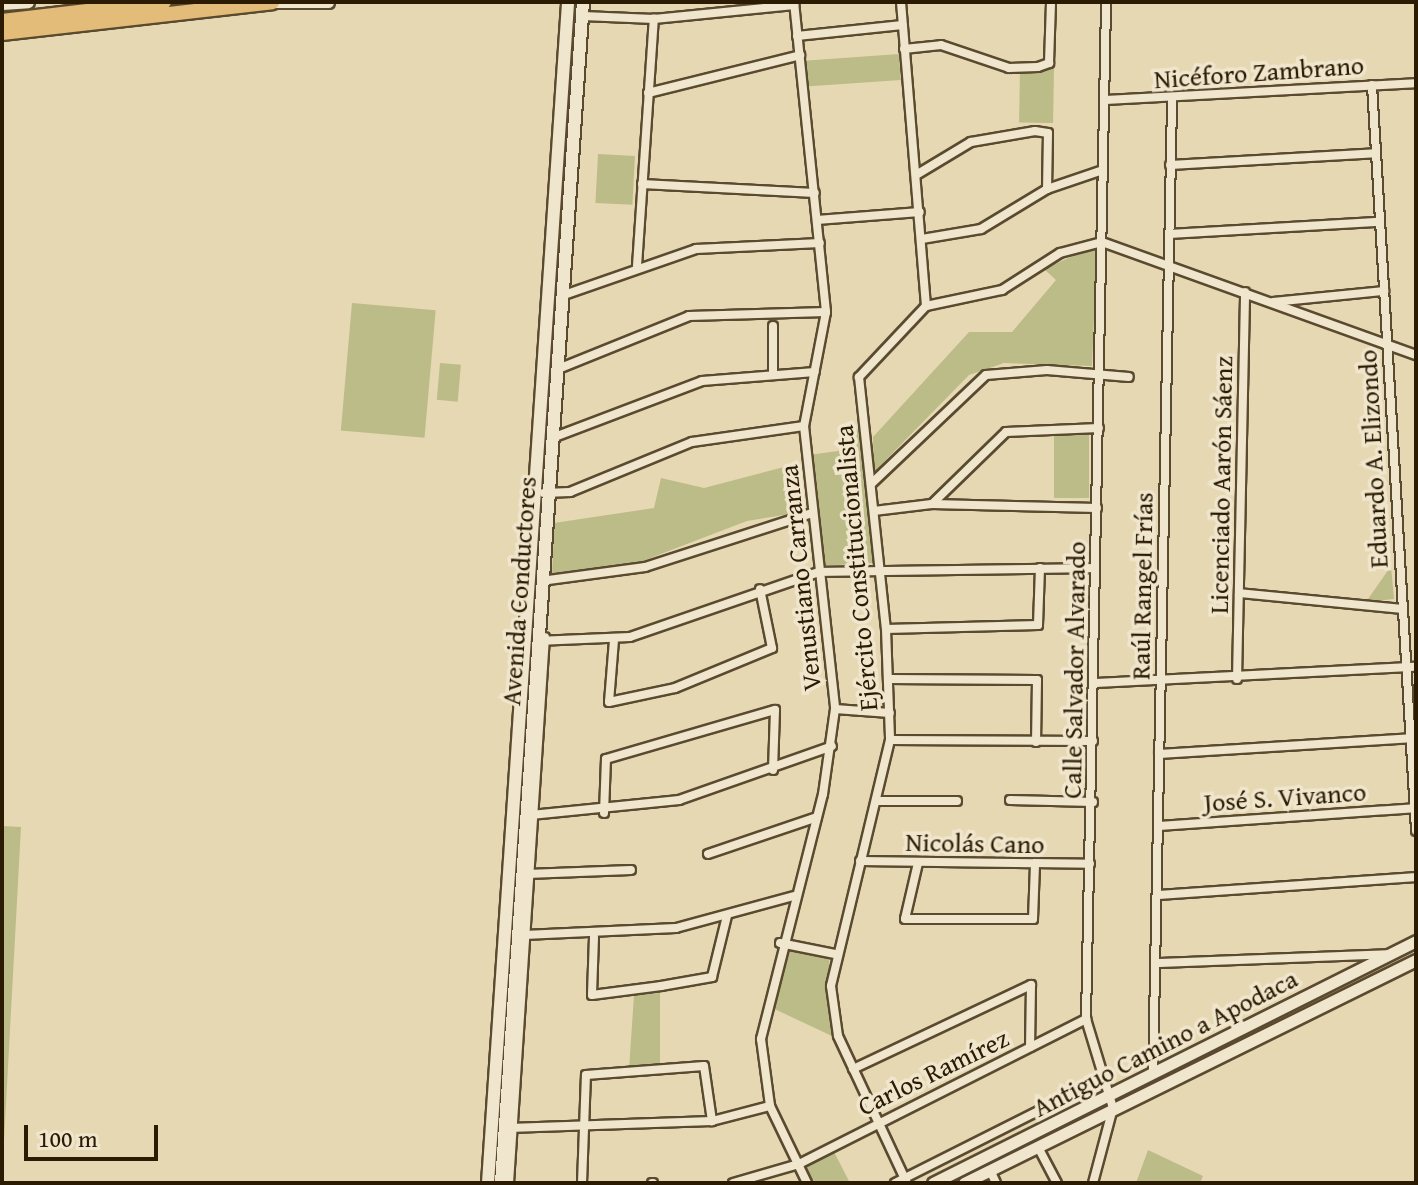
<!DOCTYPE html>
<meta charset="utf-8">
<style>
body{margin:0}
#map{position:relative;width:1418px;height:1185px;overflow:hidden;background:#e6d8b2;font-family:"Gentium Book Plus",serif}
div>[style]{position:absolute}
.green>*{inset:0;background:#bcbc88;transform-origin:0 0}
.roads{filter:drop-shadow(2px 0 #5a4a2f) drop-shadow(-2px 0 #5a4a2f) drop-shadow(0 2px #5a4a2f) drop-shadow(0 -2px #5a4a2f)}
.minor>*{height:8px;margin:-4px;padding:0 4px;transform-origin:4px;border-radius:4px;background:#efe6cd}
.tertiary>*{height:11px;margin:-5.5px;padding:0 5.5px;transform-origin:5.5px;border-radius:5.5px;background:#efe6cd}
.secondary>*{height:12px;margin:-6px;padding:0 6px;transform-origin:6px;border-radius:6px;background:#efe6cd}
.primary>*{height:14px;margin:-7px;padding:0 7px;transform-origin:7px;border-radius:7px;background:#e3bc79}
span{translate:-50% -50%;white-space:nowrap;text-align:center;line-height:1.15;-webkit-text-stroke:7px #efe6cd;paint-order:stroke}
.street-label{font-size:26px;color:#2c1b03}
.frame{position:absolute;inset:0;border:4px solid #2c1b03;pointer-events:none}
.scale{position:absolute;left:24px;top:1125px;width:134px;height:36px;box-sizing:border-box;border:4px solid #2c1b03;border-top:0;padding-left:10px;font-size:24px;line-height:28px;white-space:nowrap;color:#2c1b03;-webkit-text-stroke:6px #efe6cd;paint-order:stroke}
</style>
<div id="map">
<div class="green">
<div style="left:899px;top:54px;width:26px;height:95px;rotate:86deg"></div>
<div style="left:1054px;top:69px;width:54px;height:34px;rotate:91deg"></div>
<div style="left:598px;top:154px;width:37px;height:49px;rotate:3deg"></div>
<div style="clip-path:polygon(1097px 245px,1092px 366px,1004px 363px,969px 375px,874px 472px,873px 437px,969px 332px,1012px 332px,1056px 280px,1044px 269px)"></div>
<div style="left:352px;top:303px;width:84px;height:128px;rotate:5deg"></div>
<div style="left:440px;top:363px;width:21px;height:37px;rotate:5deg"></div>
<div style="clip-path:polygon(860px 430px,874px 563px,819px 566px,809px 455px,845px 450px,844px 432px)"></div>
<div style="left:1054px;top:435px;width:35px;height:63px"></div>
<div style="clip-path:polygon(799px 463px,802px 512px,747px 521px,619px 570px,552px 576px,554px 523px,654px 508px,661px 478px,704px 488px)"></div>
<div style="clip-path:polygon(1391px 566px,1394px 599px,1366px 602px)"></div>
<div style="clip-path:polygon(2px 826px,21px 827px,3px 1159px,2px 1158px)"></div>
<div style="clip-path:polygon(783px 949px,829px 959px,832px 1036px,768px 1006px)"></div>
<div style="clip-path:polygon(660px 993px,660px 1066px,629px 1070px,634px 995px)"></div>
<div style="clip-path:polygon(833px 1150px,850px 1183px,808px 1183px,800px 1168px)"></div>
<div style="clip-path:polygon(1148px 1150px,1203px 1176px,1200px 1183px,1136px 1183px)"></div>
</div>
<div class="roads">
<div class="minor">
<div style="left:794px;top:2px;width:312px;rotate:84.1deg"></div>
<div style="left:826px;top:312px;width:116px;rotate:100.9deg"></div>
<div style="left:804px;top:426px;width:285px;rotate:83.7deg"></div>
<div style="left:835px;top:709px;width:86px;rotate:98deg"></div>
<div style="left:823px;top:794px;width:253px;rotate:104.2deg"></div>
<div style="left:761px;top:1039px;width:68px;rotate:82.3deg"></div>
<div style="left:770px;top:1106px;width:85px;rotate:64.3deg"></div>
<div style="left:901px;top:2px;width:305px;rotate:85.3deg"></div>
<div style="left:926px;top:306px;width:98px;rotate:133.3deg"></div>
<div style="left:859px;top:377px;width:253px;rotate:83.9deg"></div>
<div style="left:886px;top:629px;width:111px;rotate:87.9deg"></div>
<div style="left:890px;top:740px;width:253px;rotate:103.5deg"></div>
<div style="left:831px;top:986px;width:50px;rotate:82deg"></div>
<div style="left:838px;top:1036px;width:162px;rotate:64.9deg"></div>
<div style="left:583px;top:16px;width:71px;rotate:2.4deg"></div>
<div style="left:654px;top:19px;width:141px;rotate:-5.7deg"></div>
<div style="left:797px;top:36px;width:106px;rotate:-6deg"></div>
<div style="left:904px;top:49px;width:37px;rotate:-6deg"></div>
<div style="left:941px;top:45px;width:72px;rotate:18.7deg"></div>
<div style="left:1009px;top:68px;width:29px;rotate:-2deg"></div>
<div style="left:1038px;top:67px;width:12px;rotate:-20deg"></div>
<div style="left:1049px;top:63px;width:61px;rotate:-88.1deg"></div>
<div style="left:1372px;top:85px;width:747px;rotate:86.62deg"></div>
<div style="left:648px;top:93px;width:157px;rotate:-14deg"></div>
<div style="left:1105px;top:100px;width:311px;rotate:-3.1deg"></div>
<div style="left:1170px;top:165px;width:206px;rotate:-3.3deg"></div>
<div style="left:916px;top:175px;width:64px;rotate:-31deg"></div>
<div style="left:971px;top:142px;width:65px;rotate:-9.8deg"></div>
<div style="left:1035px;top:131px;width:13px;rotate:9deg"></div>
<div style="left:1048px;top:133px;width:56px;rotate:91deg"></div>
<div style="left:642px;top:184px;width:173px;rotate:3deg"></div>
<div style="left:817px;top:220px;width:103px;rotate:-4.4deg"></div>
<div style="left:1169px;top:234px;width:211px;rotate:-3.3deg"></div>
<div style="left:922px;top:239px;width:60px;rotate:-9.6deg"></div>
<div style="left:981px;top:229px;width:77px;rotate:-31.2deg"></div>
<div style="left:1047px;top:189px;width:59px;rotate:-18.7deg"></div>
<div style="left:637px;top:266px;width:248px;rotate:-86.1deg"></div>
<div style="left:564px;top:295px;width:140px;rotate:-19.2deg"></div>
<div style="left:696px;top:249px;width:124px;rotate:-2.8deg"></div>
<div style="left:1273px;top:302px;width:112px;rotate:-5.7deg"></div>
<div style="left:926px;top:306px;width:78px;rotate:-11.9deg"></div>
<div style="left:1002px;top:290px;width:69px;rotate:-32.5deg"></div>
<div style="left:1060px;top:253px;width:43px;rotate:-14.7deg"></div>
<div style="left:1102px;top:242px;width:334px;rotate:19.8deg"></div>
<div style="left:558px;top:369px;width:141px;rotate:-22deg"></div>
<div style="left:689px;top:316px;width:137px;rotate:-1.7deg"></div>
<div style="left:773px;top:371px;width:45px;rotate:-90deg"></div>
<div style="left:552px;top:438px;width:160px;rotate:-20.8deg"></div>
<div style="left:702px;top:381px;width:113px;rotate:-4.6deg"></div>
<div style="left:871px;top:484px;width:158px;rotate:-43.5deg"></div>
<div style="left:986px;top:375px;width:61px;rotate:-4.7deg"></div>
<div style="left:1047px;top:370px;width:82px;rotate:4.9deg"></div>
<div style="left:544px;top:493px;width:26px;rotate:-2deg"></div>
<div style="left:570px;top:492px;width:132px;rotate:-22.3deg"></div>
<div style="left:692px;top:442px;width:113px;rotate:-8.1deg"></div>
<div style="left:932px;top:504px;width:103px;rotate:-44.2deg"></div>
<div style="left:1006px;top:432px;width:93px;rotate:-2.5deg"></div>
<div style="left:874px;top:511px;width:58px;rotate:-6.9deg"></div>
<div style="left:932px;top:504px;width:165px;rotate:1.4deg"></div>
<div style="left:541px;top:581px;width:105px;rotate:-7.7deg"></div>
<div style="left:645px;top:567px;width:176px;rotate:-17.9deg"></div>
<div style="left:1239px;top:593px;width:163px;rotate:5.6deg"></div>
<div style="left:886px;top:629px;width:152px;rotate:-1.5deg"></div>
<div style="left:1038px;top:625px;width:57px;rotate:-88deg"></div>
<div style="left:614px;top:640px;width:62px;rotate:94.6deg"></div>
<div style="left:609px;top:702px;width:67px;rotate:-12deg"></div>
<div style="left:675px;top:688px;width:105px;rotate:-22.4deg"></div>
<div style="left:772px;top:648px;width:60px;rotate:-101.5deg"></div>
<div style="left:537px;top:641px;width:93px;rotate:-2.5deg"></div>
<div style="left:630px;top:637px;width:200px;rotate:-19deg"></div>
<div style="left:819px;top:572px;width:276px;rotate:-0.8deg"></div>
<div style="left:889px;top:679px;width:148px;rotate:0.4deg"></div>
<div style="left:1037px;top:680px;width:62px;rotate:90.9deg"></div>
<div style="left:1237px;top:679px;width:387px;rotate:-88.8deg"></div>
<div style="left:1095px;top:683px;width:321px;rotate:-2.9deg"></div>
<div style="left:835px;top:709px;width:55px;rotate:4.2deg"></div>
<div style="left:890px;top:740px;width:203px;rotate:0.3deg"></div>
<div style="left:1159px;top:754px;width:256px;rotate:-3.6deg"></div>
<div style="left:1010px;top:800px;width:83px;rotate:1.4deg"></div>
<div style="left:876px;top:801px;width:81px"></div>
<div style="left:604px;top:813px;width:54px;rotate:-87.9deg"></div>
<div style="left:606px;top:759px;width:176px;rotate:-16.2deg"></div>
<div style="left:775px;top:710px;width:60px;rotate:91.9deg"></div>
<div style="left:531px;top:815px;width:149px;rotate:-5.8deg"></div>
<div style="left:679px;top:800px;width:162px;rotate:-19.4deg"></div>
<div style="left:1159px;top:826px;width:256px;rotate:-4deg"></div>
<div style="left:708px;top:854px;width:115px;rotate:-18.7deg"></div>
<div style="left:860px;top:861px;width:230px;rotate:0.7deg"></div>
<div style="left:918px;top:863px;width:57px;rotate:103.1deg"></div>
<div style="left:905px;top:919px;width:128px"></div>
<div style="left:1033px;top:919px;width:55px;rotate:-87.9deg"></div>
<div style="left:527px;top:874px;width:104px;rotate:-2.2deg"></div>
<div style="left:1159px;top:895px;width:258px;rotate:-4deg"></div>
<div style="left:524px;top:935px;width:152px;rotate:-2.6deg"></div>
<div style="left:676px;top:928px;width:122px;rotate:-15.2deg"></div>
<div style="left:594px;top:937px;width:58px;rotate:92deg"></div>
<div style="left:592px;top:995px;width:70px;rotate:-7.4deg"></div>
<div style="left:661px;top:986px;width:52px;rotate:-10deg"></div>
<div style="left:712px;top:977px;width:63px;rotate:-76.2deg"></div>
<div style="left:780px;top:943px;width:56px;rotate:11.3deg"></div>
<div style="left:1157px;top:963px;width:233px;rotate:-2.2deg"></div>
<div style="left:853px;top:1069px;width:197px;rotate:-25.3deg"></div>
<div style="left:1031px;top:985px;width:62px;rotate:90.9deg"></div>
<div style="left:1153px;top:1074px;width:976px;rotate:-88.88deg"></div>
<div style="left:509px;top:1128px;width:203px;rotate:-2deg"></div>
<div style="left:712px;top:1121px;width:60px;rotate:-14.5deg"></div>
<div style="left:1038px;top:1147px;width:41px;rotate:62.2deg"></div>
<div style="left:990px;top:1170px;width:14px;rotate:65deg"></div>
<div style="left:509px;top:1183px;width:547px;rotate:-86.23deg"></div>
<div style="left:582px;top:1183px;width:108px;rotate:-87.9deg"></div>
<div style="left:586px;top:1075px;width:118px;rotate:-4.4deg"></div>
<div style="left:704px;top:1066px;width:56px;rotate:81.7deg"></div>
<div style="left:652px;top:1183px;width:1px"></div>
<div style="left:733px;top:1183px;width:69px;rotate:-16.1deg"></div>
<div style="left:799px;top:1164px;width:322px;rotate:-26.8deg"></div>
<div style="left:895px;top:1183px;width:232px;rotate:-26.7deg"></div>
<div style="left:1093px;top:1183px;width:78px;rotate:-75.1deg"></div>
<div style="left:1113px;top:1108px;width:93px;rotate:-106.9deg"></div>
<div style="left:1086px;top:1019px;width:1017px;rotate:-88.87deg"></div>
</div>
<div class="tertiary">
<div style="left:271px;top:2px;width:57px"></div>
<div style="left:2px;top:4px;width:26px;rotate:-4deg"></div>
<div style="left:933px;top:1183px;width:540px;rotate:-26.61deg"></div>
<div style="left:964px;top:1183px;width:504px;rotate:-26.26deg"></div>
</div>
<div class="secondary">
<div style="left:488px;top:1183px;width:1184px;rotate:-86.12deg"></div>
<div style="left:501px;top:1183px;width:1184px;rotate:-86.03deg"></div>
</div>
<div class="primary">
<div style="left:2px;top:21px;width:163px;rotate:-6.7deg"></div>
<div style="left:2px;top:33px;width:272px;rotate:-6.5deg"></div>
</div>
</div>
<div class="street-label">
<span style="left:1259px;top:72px;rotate:-4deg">Nicéforo Zambrano</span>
<span style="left:1373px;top:459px;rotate:-93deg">Eduardo A. Elizondo</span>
<span style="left:1221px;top:485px;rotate:-89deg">Licenciado Aarón Sáenz</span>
<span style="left:856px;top:568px;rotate:-95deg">Ejército Constitucionalista</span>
<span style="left:800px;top:578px;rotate:-96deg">Venustiano Carranza</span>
<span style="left:1142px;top:586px;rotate:-89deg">Raúl Rangel Frías</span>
<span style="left:519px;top:591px;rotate:-86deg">Avenida Conductores</span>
<span style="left:1074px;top:670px;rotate:-89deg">Calle Salvador Alvarado</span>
<span style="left:1285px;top:797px;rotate:-4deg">José S. Vivanco</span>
<span style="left:975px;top:843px;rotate:1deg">Nicolás Cano</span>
<span style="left:1165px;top:1043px;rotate:-27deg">Antiguo Camino a Apodaca</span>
<span style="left:933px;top:1072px;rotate:-26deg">Carlos Ramírez</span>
</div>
<div class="frame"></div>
<div class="scale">100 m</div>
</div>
